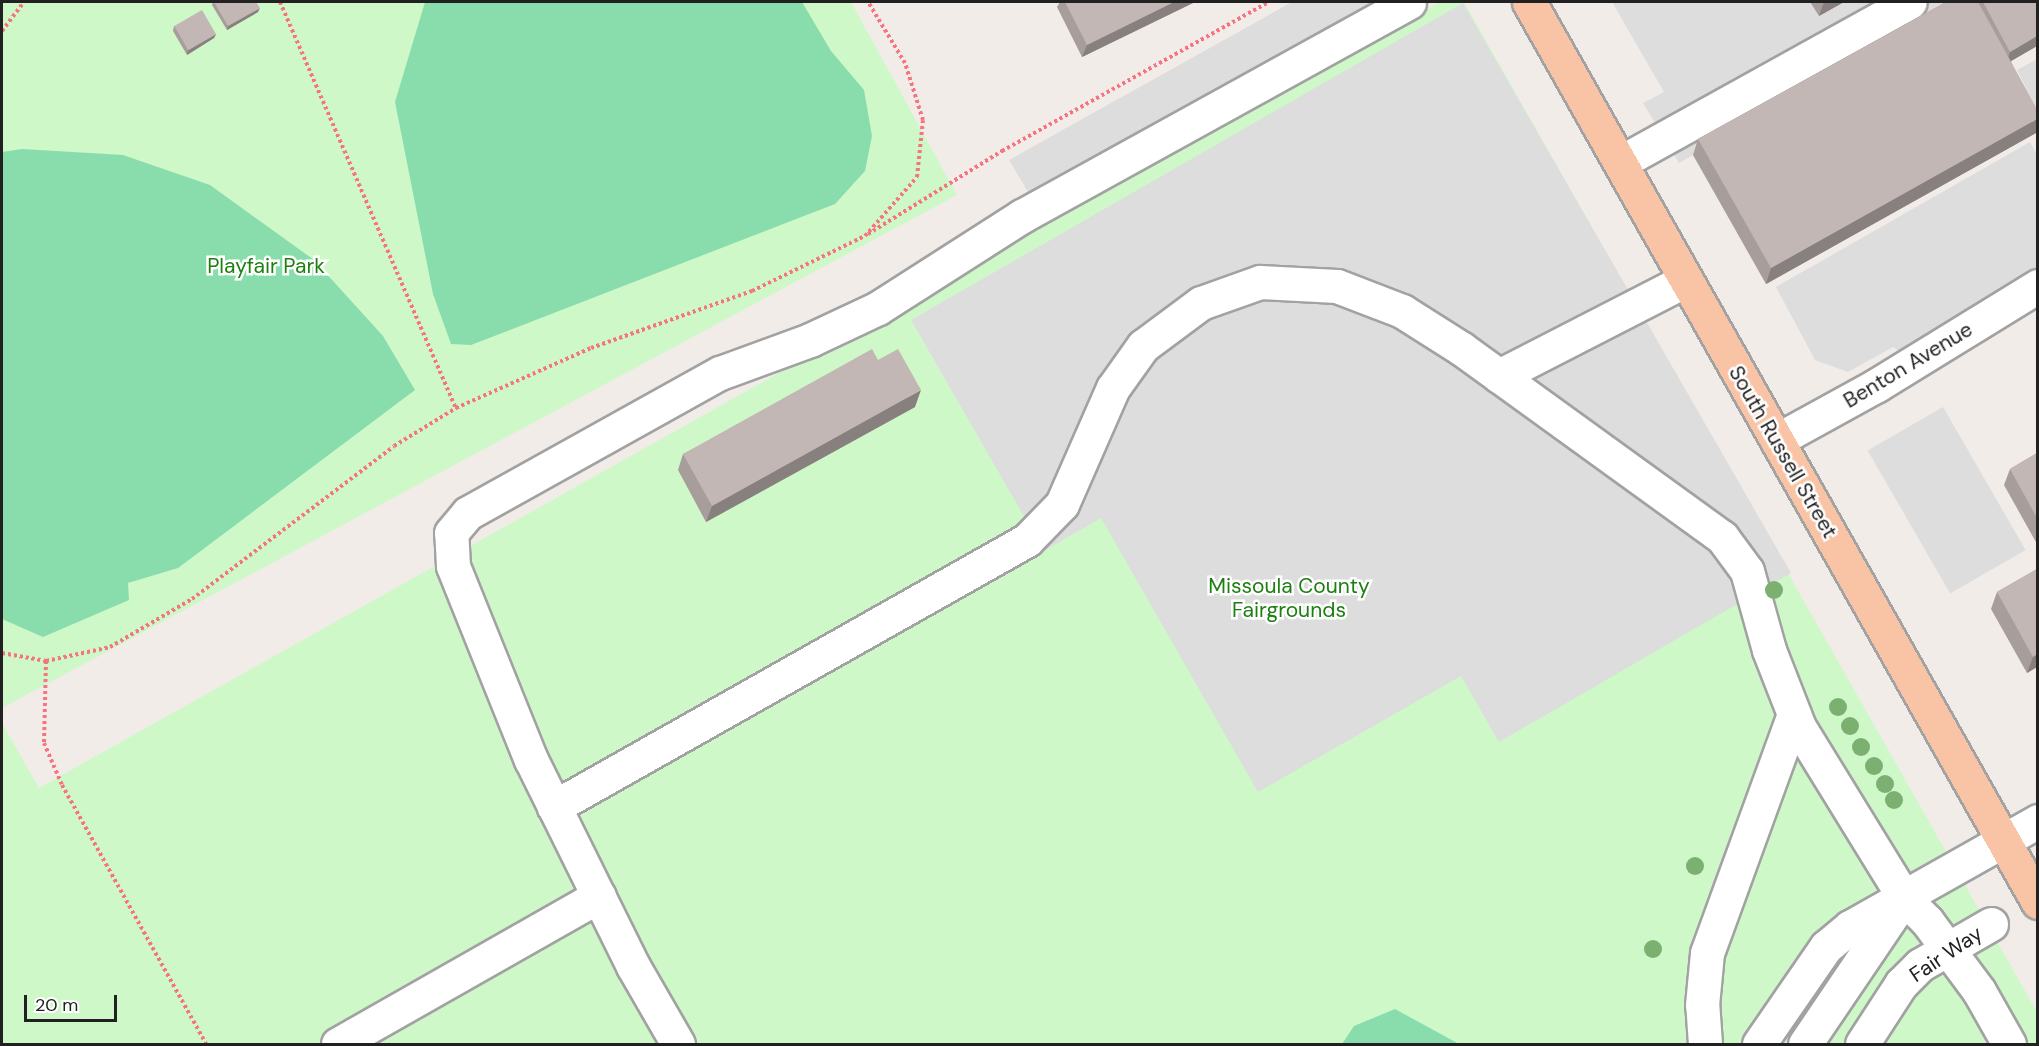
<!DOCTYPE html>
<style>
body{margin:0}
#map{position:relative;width:2039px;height:1046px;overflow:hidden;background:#f1ece8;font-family:"DM Sans",sans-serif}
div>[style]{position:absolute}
.park>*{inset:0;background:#cef8c8}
.pitch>*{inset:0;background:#89ddac}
.parking>*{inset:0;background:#ddd;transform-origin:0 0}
.path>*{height:4px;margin-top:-2px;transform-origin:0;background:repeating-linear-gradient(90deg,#f67481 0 3px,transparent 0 6px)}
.roads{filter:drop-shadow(2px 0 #a2a2a2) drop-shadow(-2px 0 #a2a2a2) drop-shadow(0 2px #a2a2a2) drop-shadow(0 -2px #a2a2a2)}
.minor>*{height:33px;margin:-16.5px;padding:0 16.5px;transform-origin:16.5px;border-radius:16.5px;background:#fff}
.major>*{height:33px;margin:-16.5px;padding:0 16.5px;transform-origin:16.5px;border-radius:16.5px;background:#f9c4a5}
.trees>*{width:18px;height:18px;margin:-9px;border-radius:50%;background:#7cb071}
.wall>*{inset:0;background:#a79d9b}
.shaded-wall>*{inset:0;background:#88807e}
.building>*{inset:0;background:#c2b7b4;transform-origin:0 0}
span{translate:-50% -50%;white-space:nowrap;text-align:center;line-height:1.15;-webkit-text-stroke:5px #fff;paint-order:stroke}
.park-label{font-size:21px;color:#1c7f0f}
.street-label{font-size:21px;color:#212121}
.frame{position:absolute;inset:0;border:3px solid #212121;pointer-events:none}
.scale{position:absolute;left:24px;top:995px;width:93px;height:27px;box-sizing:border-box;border:3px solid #212121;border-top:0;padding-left:8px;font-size:18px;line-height:21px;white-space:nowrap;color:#212121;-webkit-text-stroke:4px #fff;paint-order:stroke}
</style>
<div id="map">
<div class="park">
<div style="clip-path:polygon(2px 2px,851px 2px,957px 195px,2px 708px)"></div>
<div style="clip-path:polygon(1440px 2px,1464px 2px,2037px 1012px,2037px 1044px,2px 1044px,2px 723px,39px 788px)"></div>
</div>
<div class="pitch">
<div style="clip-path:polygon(425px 2px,802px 2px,831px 51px,864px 90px,872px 136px,865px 171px,835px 204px,471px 345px,451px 344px,433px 294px,395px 102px)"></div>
<div style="clip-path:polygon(22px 149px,123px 155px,210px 185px,314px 260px,383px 336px,415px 390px,178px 568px,128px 583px,129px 600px,43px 637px,2px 619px,2px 152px)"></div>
<div style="clip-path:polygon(1395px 1009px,1459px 1044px,1342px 1044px,1354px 1026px)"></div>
</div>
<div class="parking">
<div style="clip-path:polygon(1292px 2px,1406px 2px,1038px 209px,1009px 160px)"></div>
<div style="clip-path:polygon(1612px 2px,1810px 2px,1819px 16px,1844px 2px,1969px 2px,1679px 163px,1643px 103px,1664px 92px)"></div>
<div style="clip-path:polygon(1463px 3px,1791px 573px,1499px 742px,1461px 676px,1258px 792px,1101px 518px,1044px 551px,911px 320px)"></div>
<div style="clip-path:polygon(2037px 59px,2037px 109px,2017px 70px)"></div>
<div style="clip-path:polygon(2030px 142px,2037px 155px,2037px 277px,1904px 354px,1893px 347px,1848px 372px,1815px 360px,1776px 287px)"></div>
<div style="left:1943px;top:407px;width:165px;height:87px;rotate:60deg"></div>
</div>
<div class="path">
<div style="left:280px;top:2px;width:443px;rotate:66.6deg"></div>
<div style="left:2px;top:31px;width:36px;rotate:-53deg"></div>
<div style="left:868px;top:234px;width:158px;rotate:-31.8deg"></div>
<div style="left:1002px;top:151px;width:306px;rotate:-29.2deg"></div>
<div style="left:2px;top:653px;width:45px;rotate:10.3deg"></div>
<div style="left:46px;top:661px;width:66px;rotate:-12.3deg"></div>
<div style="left:110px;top:647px;width:95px;rotate:-30.3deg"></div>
<div style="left:192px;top:599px;width:253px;rotate:-37.1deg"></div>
<div style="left:394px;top:446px;width:73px;rotate:-31.5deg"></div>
<div style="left:456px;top:408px;width:148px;rotate:-24deg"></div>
<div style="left:591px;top:348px;width:171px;rotate:-19.5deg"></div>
<div style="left:752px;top:291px;width:126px;rotate:-26deg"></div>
<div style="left:865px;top:236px;width:79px;rotate:-48.6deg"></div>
<div style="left:917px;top:177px;width:57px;rotate:-84deg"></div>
<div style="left:923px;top:120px;width:60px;rotate:-107.5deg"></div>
<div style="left:905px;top:63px;width:71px;rotate:-121.2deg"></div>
<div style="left:46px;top:661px;width:82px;rotate:91.4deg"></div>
<div style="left:44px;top:743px;width:46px;rotate:66.8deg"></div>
<div style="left:62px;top:785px;width:296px;rotate:60.9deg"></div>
</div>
<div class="roads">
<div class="minor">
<div style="left:1621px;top:162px;width:330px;rotate:-29deg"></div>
<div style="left:1499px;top:376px;width:210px;rotate:-27.2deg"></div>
<div style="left:1777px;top:440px;width:114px;rotate:-28.8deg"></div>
<div style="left:1877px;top:385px;width:189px;rotate:-31.6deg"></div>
<div style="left:554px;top:807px;width:543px;rotate:-29.44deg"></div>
<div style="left:1027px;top:540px;width:50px;rotate:-45.8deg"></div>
<div style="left:1062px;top:504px;width:127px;rotate:-66.3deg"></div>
<div style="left:1113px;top:388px;width:52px;rotate:-54.5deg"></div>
<div style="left:1143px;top:346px;width:72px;rotate:-36.6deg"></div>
<div style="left:1201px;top:303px;width:63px;rotate:-19.6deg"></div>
<div style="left:1260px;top:282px;width:77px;rotate:3deg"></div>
<div style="left:1337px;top:286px;width:70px;rotate:21deg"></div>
<div style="left:1402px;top:311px;width:71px;rotate:32.3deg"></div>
<div style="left:1462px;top:349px;width:321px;rotate:35.9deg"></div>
<div style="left:1722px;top:537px;width:42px;rotate:53.7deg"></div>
<div style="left:1747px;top:571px;width:82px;rotate:74.4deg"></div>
<div style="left:1769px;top:650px;width:83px;rotate:68.7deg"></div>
<div style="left:1799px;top:727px;width:201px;rotate:58.4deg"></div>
<div style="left:1904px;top:898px;width:33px;rotate:45deg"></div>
<div style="left:1927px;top:921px;width:87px;rotate:53.4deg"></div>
<div style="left:1979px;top:991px;width:61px;rotate:60.5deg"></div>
<div style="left:338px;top:1044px;width:300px;rotate:-29.6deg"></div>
<div style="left:678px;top:1044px;width:90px;rotate:-120deg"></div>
<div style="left:633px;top:966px;width:230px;rotate:-116.3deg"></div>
<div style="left:531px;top:760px;width:209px;rotate:-111.9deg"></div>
<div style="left:453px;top:566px;width:33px;rotate:-93deg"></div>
<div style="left:451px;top:533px;width:26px;rotate:-50deg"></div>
<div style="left:468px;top:513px;width:288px;rotate:-29.1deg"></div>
<div style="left:720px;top:373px;width:96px;rotate:-20.1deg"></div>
<div style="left:810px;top:340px;width:75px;rotate:-25.2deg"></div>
<div style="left:878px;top:308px;width:171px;rotate:-32.6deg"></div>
<div style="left:1022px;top:216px;width:442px;rotate:-28.9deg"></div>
<div style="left:1705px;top:1044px;width:39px;rotate:-94deg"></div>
<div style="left:1702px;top:1005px;width:52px;rotate:-84.5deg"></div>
<div style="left:1707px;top:953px;width:254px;rotate:-70deg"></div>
<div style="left:1759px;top:1044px;width:118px;rotate:-55.4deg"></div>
<div style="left:1826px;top:947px;width:31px;rotate:-40deg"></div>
<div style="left:1850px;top:927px;width:216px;rotate:-29.4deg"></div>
<div style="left:1805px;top:1044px;width:171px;rotate:-55.9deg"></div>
<div style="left:1862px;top:1044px;width:72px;rotate:-57deg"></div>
<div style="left:1901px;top:984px;width:27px;rotate:-45deg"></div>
<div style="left:1920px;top:965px;width:82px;rotate:-30deg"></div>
</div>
<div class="major">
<div style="left:1529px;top:2px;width:1034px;rotate:60.51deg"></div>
</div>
</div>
<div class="trees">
<div style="left:1774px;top:590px"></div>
<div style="left:1838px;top:707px"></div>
<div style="left:1850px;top:726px"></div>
<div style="left:1861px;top:747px"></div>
<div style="left:1874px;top:766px"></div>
<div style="left:1885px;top:784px"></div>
<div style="left:1894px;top:800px"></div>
<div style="left:1695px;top:866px"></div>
<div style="left:1653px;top:949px"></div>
</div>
<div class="wall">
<div style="clip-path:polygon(213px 2px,256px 2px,258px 12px,227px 30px,212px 5px)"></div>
<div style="clip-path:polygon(1060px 2px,1195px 2px,1082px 57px,1057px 7px)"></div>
<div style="clip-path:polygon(1810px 2px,1844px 2px,1819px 16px)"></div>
<div style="clip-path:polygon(1946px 2px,2037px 2px,2037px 46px,2011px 61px,2036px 133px,1766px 284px,1693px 155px,1698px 139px)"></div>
<div style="clip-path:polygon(174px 26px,216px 34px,214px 38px,187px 55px,173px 31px)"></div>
<div style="clip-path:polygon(878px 360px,915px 407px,706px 522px,678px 470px,683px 454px)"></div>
<div style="clip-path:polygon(2037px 453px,2037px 544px,2004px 485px,2010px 469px)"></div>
<div style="clip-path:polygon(2037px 569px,2037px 667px,2027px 673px,1991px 609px,1997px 592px)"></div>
</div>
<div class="shaded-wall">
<div style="clip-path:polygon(1174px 2px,1195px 2px,1082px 57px,1087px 45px)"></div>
<div style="clip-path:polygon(1824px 2px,1844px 2px,1819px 16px)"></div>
<div style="clip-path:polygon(260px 8px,258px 12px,227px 30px,228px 26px)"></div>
<div style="clip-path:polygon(216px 34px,214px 38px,187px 55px,188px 50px)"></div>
<div style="clip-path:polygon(2037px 36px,2037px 46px,2006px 64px,2010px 52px)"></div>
<div style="clip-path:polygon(2037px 119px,2037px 128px,2036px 133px,1766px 284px,1771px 268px)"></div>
<div style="clip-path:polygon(921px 390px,915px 407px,706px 522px,712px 506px)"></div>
<div style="clip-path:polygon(2037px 654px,2037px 667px,2027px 673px,2033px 657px)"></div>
</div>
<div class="building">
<div style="clip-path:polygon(214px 2px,256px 2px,260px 8px,228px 26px)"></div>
<div style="clip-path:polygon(1065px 2px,1174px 2px,1087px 45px)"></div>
<div style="clip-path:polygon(1946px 2px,1978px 2px,2037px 109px,2037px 119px,1771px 268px,1698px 139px)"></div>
<div style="clip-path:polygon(1983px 2px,2037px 2px,2037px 36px,2010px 52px)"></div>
<div style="left:202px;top:10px;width:28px;height:32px;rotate:60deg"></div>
<div style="clip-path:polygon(872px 349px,878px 360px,898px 349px,921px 390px,712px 506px,683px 454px)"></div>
<div style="clip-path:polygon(2037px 453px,2037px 518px,2010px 469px)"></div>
<div style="clip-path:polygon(2037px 569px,2037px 654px,2033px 657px,1997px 592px)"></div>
</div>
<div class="park-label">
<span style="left:266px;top:266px">Playfair Park</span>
<span style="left:1289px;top:598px">Missoula County<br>Fairgrounds</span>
</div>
<div class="street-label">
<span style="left:1908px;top:365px;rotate:-31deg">Benton Avenue</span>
<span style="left:1783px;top:452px;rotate:60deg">South Russell Street</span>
<span style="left:1946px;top:954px;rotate:-34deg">Fair Way</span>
</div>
<div class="frame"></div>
<div class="scale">20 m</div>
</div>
